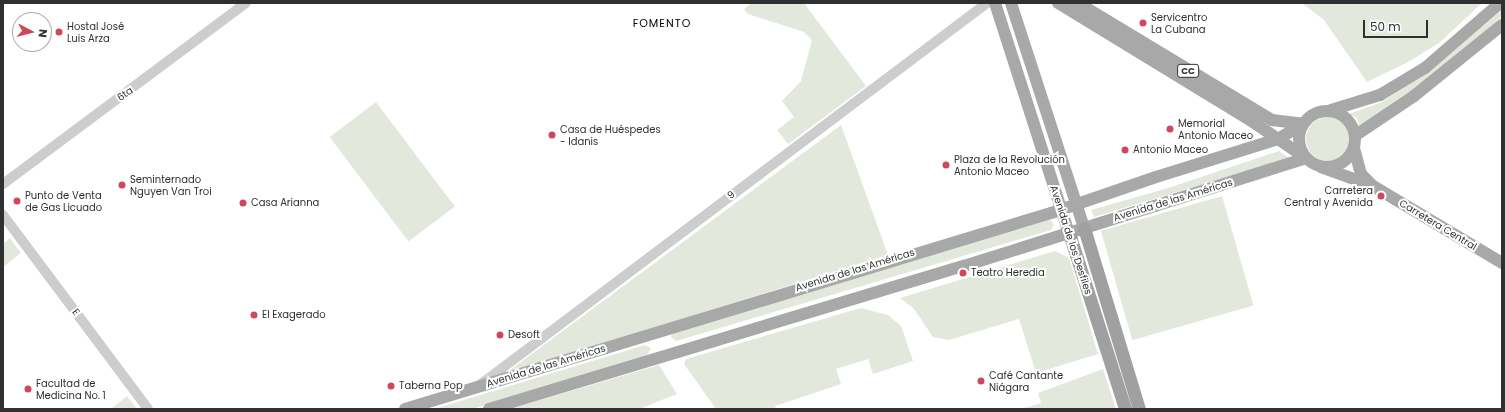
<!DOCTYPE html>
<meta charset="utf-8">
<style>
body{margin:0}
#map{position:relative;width:1505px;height:412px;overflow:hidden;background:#fff;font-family:Poppins,sans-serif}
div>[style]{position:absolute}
.green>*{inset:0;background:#e3e8dc;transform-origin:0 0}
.round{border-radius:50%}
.tertiary>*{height:10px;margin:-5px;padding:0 5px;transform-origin:5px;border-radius:5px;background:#cdcdcd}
.primary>*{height:12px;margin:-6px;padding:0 6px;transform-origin:6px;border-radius:6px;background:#a8a8a8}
.primary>.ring{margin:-6px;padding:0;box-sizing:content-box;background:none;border:12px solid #a8a8a8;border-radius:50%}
.trunk>*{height:13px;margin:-6.5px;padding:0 6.5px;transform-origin:6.5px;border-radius:6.5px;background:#a0a0a0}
.dots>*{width:11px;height:11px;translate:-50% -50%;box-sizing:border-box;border:2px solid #fff;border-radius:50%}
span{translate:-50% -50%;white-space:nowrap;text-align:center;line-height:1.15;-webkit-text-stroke:4px #fff;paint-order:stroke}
.shield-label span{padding:1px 3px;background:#fff;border:1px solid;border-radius:3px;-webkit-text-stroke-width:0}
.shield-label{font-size:9px;color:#303030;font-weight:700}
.poi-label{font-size:10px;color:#303030}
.left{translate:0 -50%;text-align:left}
.right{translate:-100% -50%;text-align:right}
.street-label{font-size:10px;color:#303030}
.neighbourhood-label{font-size:11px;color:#000;letter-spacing:1px}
.frame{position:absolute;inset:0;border:4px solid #303030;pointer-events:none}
.north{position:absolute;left:12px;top:12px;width:40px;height:40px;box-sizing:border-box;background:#fff;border:1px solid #acacac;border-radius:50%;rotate:97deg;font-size:11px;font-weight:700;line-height:16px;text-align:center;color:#303030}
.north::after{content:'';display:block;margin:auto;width:14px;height:18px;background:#d14759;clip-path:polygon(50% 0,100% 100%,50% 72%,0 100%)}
.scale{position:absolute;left:1363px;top:20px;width:65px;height:18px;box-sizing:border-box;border:2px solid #303030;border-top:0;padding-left:5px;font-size:12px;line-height:14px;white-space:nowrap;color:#303030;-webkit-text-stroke:3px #fff;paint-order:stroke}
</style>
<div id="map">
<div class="green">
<div style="clip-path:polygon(752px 3px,804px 3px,866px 86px,788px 144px,777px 130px,794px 117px,782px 101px,801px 81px,812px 40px,804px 32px,748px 14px,744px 9px)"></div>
<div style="clip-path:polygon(1302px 3px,1482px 3px,1439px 43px,1410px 61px,1367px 82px,1324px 20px)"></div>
<div style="clip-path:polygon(1502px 10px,1502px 16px,1472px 44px,1409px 93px,1359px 126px,1357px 118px,1349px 114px,1382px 102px,1429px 72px)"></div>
<div style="left:376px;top:102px;width:131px;height:58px;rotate:53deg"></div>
<div class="round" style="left:1306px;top:117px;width:44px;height:44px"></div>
<div style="clip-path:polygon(841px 125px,888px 255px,506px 373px)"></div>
<div style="clip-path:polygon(1279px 151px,1289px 158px,1094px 217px,1091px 210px,1168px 188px)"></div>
<div style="left:1222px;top:196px;width:114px;height:126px;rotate:74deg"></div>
<div style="clip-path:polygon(1049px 219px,1054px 224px,1051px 230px,676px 341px,671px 337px,672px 333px)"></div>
<div style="clip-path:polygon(10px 238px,21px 253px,3px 267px,3px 244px)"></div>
<div style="clip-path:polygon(1055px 251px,1069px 258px,1098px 354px,1036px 373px,1019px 319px,949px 340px,933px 337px,914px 309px,900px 298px)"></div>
<div style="clip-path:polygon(861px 308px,888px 315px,901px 326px,913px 361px,873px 374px,868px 359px,836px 369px,841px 384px,775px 406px,776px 409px,716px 409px,684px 364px,686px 359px)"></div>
<div style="clip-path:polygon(645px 345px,651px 348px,647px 355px,472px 409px,434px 409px)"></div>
<div style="clip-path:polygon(659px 365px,677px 394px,639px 409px,510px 409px)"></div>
<div style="clip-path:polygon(1103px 369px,1116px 409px,1021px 409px,1041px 403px,1038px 393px)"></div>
<div style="clip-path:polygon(127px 396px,137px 409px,111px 409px)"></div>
</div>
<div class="tertiary">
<div style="left:3px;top:184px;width:303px;rotate:-36.7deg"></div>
<div style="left:3px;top:215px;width:242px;rotate:53.2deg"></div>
<div style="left:481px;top:384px;width:633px;rotate:-36.98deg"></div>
</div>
<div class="primary">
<div style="left:995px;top:3px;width:242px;rotate:72.2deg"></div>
<div style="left:1011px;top:3px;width:237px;rotate:72deg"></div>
<div style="left:1058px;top:3px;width:225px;rotate:31.4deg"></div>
<div style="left:1250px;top:120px;width:68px;rotate:34.2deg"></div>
<div style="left:1078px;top:3px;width:227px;rotate:31.1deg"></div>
<div style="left:1272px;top:120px;width:31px;rotate:7deg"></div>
<div style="left:1331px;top:110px;width:51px;rotate:-17deg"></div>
<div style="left:1380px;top:95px;width:52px;rotate:-31deg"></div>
<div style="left:1425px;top:68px;width:99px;rotate:-40.9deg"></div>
<div class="ring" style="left:1299px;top:111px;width:44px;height:44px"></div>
<div style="left:1356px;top:135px;width:70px;rotate:-33.9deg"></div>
<div style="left:1414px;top:96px;width:113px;rotate:-38.9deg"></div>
<div style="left:1354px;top:148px;width:27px;rotate:75deg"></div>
<div style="left:1361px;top:174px;width:14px;rotate:45deg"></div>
<div style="left:1321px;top:167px;width:55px;rotate:20.1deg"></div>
<div style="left:1373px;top:186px;width:150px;rotate:30.8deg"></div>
<div style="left:405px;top:409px;width:675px;rotate:-16.88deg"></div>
<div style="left:1051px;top:213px;width:111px;rotate:-18.9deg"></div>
<div style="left:1156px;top:177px;width:128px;rotate:-17.3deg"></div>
<div style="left:1278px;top:139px;width:29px;rotate:-31deg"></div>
<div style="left:489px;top:409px;width:496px;rotate:-16.8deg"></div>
<div style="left:964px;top:266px;width:359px;rotate:-17.5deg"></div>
</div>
<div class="trunk">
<div style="left:1084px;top:228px;width:189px;rotate:73.1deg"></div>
<div style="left:1069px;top:233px;width:185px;rotate:72.3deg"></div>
</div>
<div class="dots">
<div style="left:1143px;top:23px;background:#d14759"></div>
<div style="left:59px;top:32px;background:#d14759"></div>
<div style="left:1170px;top:129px;background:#d14759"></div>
<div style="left:552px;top:135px;background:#d14759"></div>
<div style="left:1125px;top:150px;background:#d14759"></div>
<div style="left:946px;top:165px;background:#d14759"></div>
<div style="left:122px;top:185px;background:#d14759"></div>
<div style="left:1381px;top:196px;background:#d14759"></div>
<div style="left:17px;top:201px;background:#d14759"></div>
<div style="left:243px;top:203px;background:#d14759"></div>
<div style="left:963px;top:273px;background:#d14759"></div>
<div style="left:254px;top:315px;background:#d14759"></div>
<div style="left:500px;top:335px;background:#d14759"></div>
<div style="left:981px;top:381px;background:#d14759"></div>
<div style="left:391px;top:386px;background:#d14759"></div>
<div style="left:28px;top:389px;background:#d14759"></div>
</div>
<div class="shield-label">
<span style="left:1188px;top:71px">CC</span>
</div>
<div class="poi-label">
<span class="left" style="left:1151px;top:23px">Servicentro<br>La Cubana</span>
<span class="left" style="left:67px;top:32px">Hostal José<br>Luis Arza</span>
<span class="left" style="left:1178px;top:129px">Memorial<br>Antonio Maceo</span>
<span class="left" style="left:560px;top:135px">Casa de Huéspedes<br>- Idanis</span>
<span class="left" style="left:1133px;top:150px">Antonio Maceo</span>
<span class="left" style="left:954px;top:165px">Plaza de la Revolución<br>Antonio Maceo</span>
<span class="left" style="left:130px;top:185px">Seminternado<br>Nguyen Van Troi</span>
<span class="right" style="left:1373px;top:196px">Carretera<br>Central y Avenida</span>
<span class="left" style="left:25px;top:201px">Punto de Venta<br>de Gas Licuado</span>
<span class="left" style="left:251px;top:203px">Casa Arianna</span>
<span class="left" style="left:971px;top:273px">Teatro Heredia</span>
<span class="left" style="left:262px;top:315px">El Exagerado</span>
<span class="left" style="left:508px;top:335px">Desoft</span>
<span class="left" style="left:989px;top:381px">Café Cantante<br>Niágara</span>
<span class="left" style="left:36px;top:389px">Facultad de<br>Medicina No. 1</span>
<span class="left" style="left:399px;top:386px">Taberna Pop</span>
</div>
<div class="street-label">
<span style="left:125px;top:94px;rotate:-36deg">6ta</span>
<span style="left:731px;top:195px;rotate:-37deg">9</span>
<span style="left:1173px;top:200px;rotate:-17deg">Avenida de las Américas</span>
<span style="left:1438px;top:225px;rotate:31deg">Carretera Central</span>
<span style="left:1071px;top:240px;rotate:72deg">Avenida de los Desfiles</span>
<span style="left:855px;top:270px;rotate:-17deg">Avenida de las Américas</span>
<span style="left:76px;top:312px;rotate:53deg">E</span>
<span style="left:546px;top:366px;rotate:-17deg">Avenida de las Américas</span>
</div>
<div class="neighbourhood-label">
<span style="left:662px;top:23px">FOMENTO</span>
</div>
<div class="frame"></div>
<div class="north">N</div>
<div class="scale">50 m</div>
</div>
